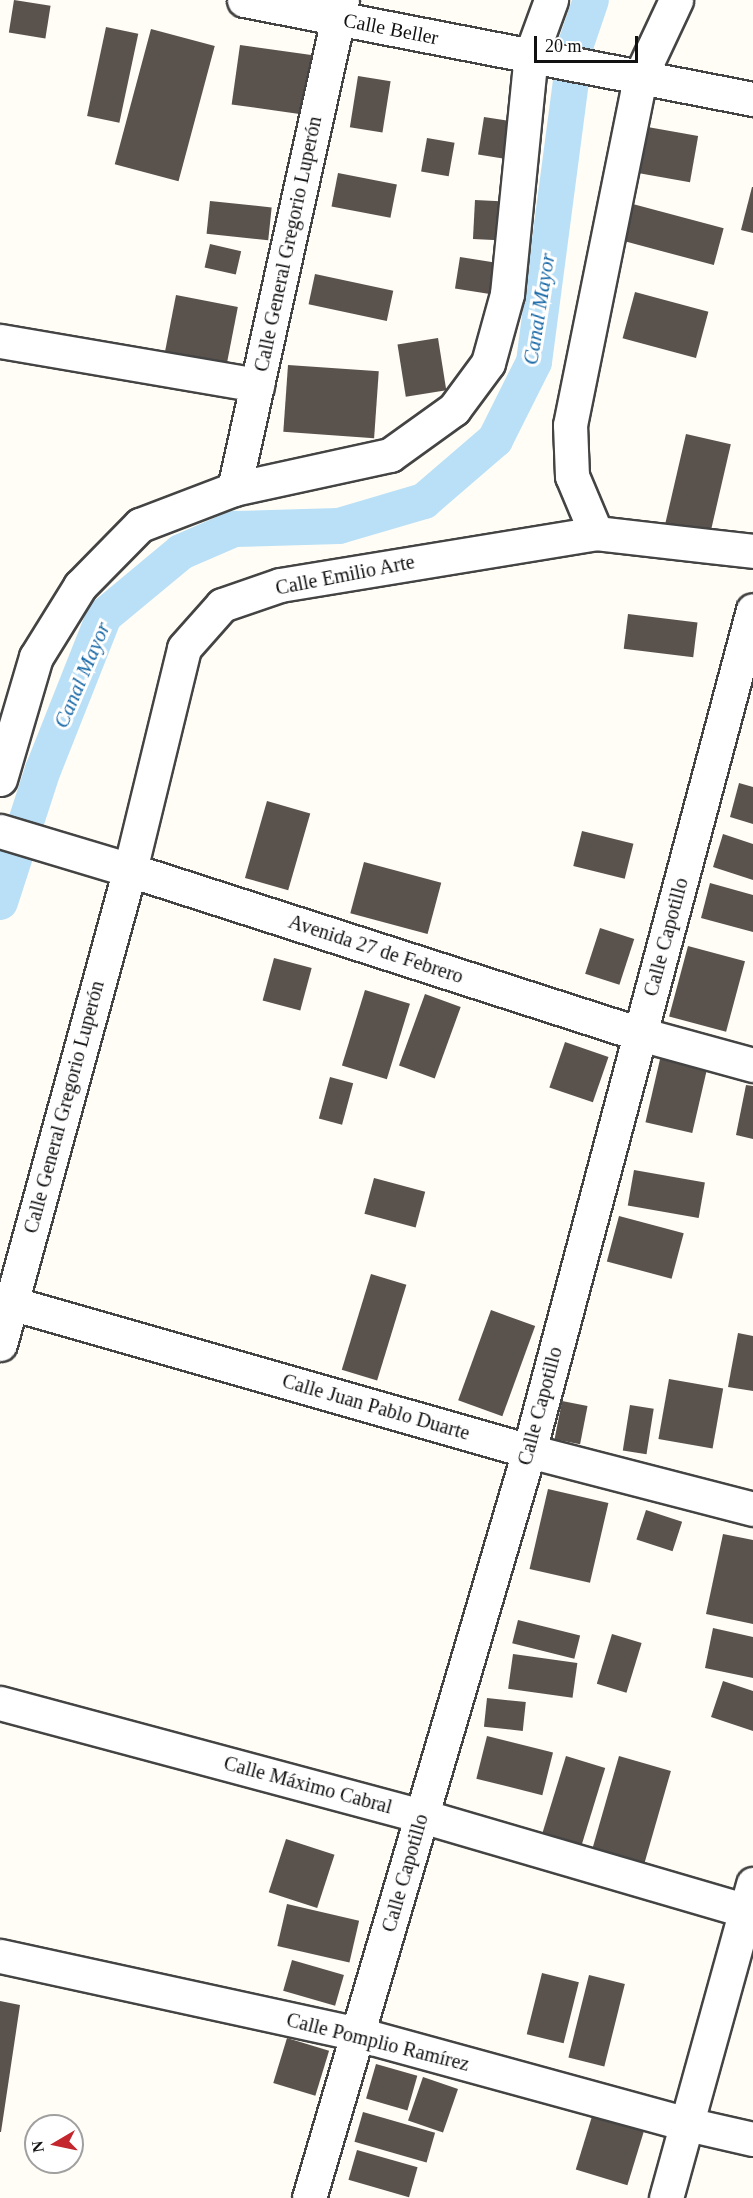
<!DOCTYPE html>
<meta charset="utf-8">
<style>
body{margin:0}
#map{position:relative;width:753px;height:2198px;overflow:hidden;background:#fffdf5;font-family:"Times New Roman",serif}
div>[style]{position:absolute}
.canal>*{height:36px;margin:-18px;padding:0 18px;transform-origin:18px;border-radius:18px;background:#b9e0f7}
.building>*{inset:0;background:#5a524d;transform-origin:0 0}
.roads{filter:drop-shadow(2px 0 #444) drop-shadow(-2px 0 #444) drop-shadow(0 2px #444) drop-shadow(0 -2px #444)}
.minor>*{height:33px;margin:-16.5px;padding:0 16.5px;transform-origin:16.5px;border-radius:16.5px;background:#fff}
span{translate:-50% -50%;white-space:nowrap;text-align:center;line-height:1.15;-webkit-text-stroke:6px #fff;paint-order:stroke}
.street-label{font-size:20px;color:#111}
.water-label{font-size:21px;color:#1768a6;font-style:italic}
.north{position:absolute;left:24px;top:2114px;width:60px;height:60px;box-sizing:border-box;background:#fff;border:2px solid #a0a0a0;border-radius:50%;rotate:261deg;font-size:16px;font-weight:700;line-height:24px;text-align:center;color:#111}
.north::after{content:'';display:block;margin:auto;width:21px;height:27px;background:#c4262e;clip-path:polygon(50% 0,100% 100%,50% 72%,0 100%)}
.scale{position:absolute;left:534px;top:36px;width:104px;height:27px;box-sizing:border-box;border:3px solid #111;border-top:0;padding-left:8px;font-size:18px;line-height:21px;white-space:nowrap;color:#111;-webkit-text-stroke:4px #fff;paint-order:stroke}
</style>
<div id="map">
<div class="canal">
<div style="left:0;top:902px;width:139px;rotate:-72deg"></div>
<div style="left:43px;top:770px;width:166px;rotate:-68.4deg"></div>
<div style="left:104px;top:616px;width:100px;rotate:-39.7deg"></div>
<div style="left:181px;top:552px;width:58px;rotate:-23.5deg"></div>
<div style="left:234px;top:529px;width:105px;rotate:-1.6deg"></div>
<div style="left:339px;top:526px;width:89px;rotate:-16.4deg"></div>
<div style="left:424px;top:501px;width:94px;rotate:-40.7deg"></div>
<div style="left:495px;top:440px;width:87px;rotate:-63.4deg"></div>
<div style="left:534px;top:362px;width:321px;rotate:-82.5deg"></div>
<div style="left:576px;top:44px;width:46px;rotate:-71.2deg"></div>
</div>
<div class="building">
<div style="left:14px;top:0;width:37px;height:33px;rotate:9deg"></div>
<div style="left:106px;top:27px;width:33px;height:91px;rotate:12deg"></div>
<div style="left:151px;top:29px;width:66px;height:140px;rotate:15deg"></div>
<div style="left:240px;top:45px;width:72px;height:60px;rotate:8deg"></div>
<div style="left:358px;top:76px;width:33px;height:52px;rotate:9deg"></div>
<div style="left:484px;top:117px;width:30px;height:38px;rotate:9deg"></div>
<div style="left:642px;top:126px;width:57px;height:47px;rotate:10deg"></div>
<div style="left:427px;top:138px;width:28px;height:34px;rotate:10deg"></div>
<div style="left:338px;top:173px;width:60px;height:34px;rotate:11deg"></div>
<div style="clip-path:polygon(752px 187px,753px 187px,753px 233px,741px 230px)"></div>
<div style="left:475px;top:200px;width:36px;height:39px;rotate:3deg"></div>
<div style="left:210px;top:201px;width:62px;height:33px;rotate:6deg"></div>
<div style="left:629px;top:203px;width:98px;height:38px;rotate:15deg"></div>
<div style="left:210px;top:244px;width:32px;height:24px;rotate:13deg"></div>
<div style="left:460px;top:257px;width:40px;height:32px;rotate:9deg"></div>
<div style="left:315px;top:274px;width:80px;height:31px;rotate:12deg"></div>
<div style="left:635px;top:292px;width:76px;height:48px;rotate:15deg"></div>
<div style="left:176px;top:295px;width:63px;height:60px;rotate:11deg"></div>
<div style="left:438px;top:338px;width:53px;height:41px;rotate:81deg"></div>
<div style="left:288px;top:365px;width:91px;height:67px;rotate:4deg"></div>
<div style="left:686px;top:434px;width:46px;height:93px;rotate:13deg"></div>
<div style="left:628px;top:614px;width:70px;height:35px;rotate:7deg"></div>
<div style="clip-path:polygon(739px 783px,753px 787px,753px 824px,730px 817px)"></div>
<div style="left:267px;top:801px;width:45px;height:80px;rotate:16deg"></div>
<div style="left:582px;top:831px;width:53px;height:36px;rotate:14deg"></div>
<div style="clip-path:polygon(723px 834px,753px 844px,753px 880px,713px 867px)"></div>
<div style="left:364px;top:862px;width:80px;height:53px;rotate:15deg"></div>
<div style="clip-path:polygon(710px 883px,753px 895px,753px 932px,701px 918px)"></div>
<div style="left:600px;top:928px;width:36px;height:48px;rotate:18deg"></div>
<div style="left:688px;top:946px;width:59px;height:73px;rotate:15deg"></div>
<div style="left:274px;top:958px;width:39px;height:44px;rotate:15deg"></div>
<div style="left:365px;top:990px;width:47px;height:79px;rotate:17deg"></div>
<div style="left:425px;top:994px;width:38px;height:76px;rotate:20deg"></div>
<div style="left:565px;top:1042px;width:46px;height:48px;rotate:19deg"></div>
<div style="left:661px;top:1055px;width:48px;height:69px;rotate:13deg"></div>
<div style="left:330px;top:1077px;width:24px;height:43px;rotate:15deg"></div>
<div style="clip-path:polygon(746px 1085px,753px 1086px,753px 1139px,736px 1135px)"></div>
<div style="left:634px;top:1170px;width:72px;height:36px;rotate:10deg"></div>
<div style="left:374px;top:1178px;width:53px;height:37px;rotate:15deg"></div>
<div style="left:619px;top:1216px;width:67px;height:47px;rotate:15deg"></div>
<div style="left:371px;top:1274px;width:37px;height:100px;rotate:17deg"></div>
<div style="left:491px;top:1310px;width:47px;height:96px;rotate:20deg"></div>
<div style="clip-path:polygon(738px 1333px,753px 1336px,753px 1391px,728px 1387px)"></div>
<div style="left:669px;top:1379px;width:55px;height:61px;rotate:10deg"></div>
<div style="left:562px;top:1401px;width:26px;height:39px;rotate:11deg"></div>
<div style="left:630px;top:1405px;width:24px;height:46px;rotate:9deg"></div>
<div style="left:548px;top:1489px;width:62px;height:82px;rotate:13deg"></div>
<div style="left:646px;top:1510px;width:38px;height:31px;rotate:18deg"></div>
<div style="clip-path:polygon(723px 1534px,753px 1540px,753px 1624px,706px 1614px)"></div>
<div style="left:518px;top:1620px;width:64px;height:24px;rotate:14deg"></div>
<div style="clip-path:polygon(713px 1628px,753px 1637px,753px 1678px,705px 1668px)"></div>
<div style="left:612px;top:1634px;width:31px;height:52px;rotate:17deg"></div>
<div style="left:513px;top:1654px;width:65px;height:35px;rotate:8deg"></div>
<div style="clip-path:polygon(723px 1681px,753px 1691px,753px 1731px,711px 1717px)"></div>
<div style="left:487px;top:1698px;width:39px;height:29px;rotate:6deg"></div>
<div style="left:487px;top:1736px;width:68px;height:44px;rotate:14deg"></div>
<div style="left:566px;top:1756px;width:41px;height:84px;rotate:17deg"></div>
<div style="left:619px;top:1756px;width:54px;height:103px;rotate:16deg"></div>
<div style="left:286px;top:1839px;width:51px;height:56px;rotate:18deg"></div>
<div style="left:287px;top:1904px;width:74px;height:43px;rotate:13deg"></div>
<div style="left:292px;top:1960px;width:54px;height:32px;rotate:16deg"></div>
<div style="left:542px;top:1973px;width:38px;height:63px;rotate:14deg"></div>
<div style="left:589px;top:1975px;width:37px;height:85px;rotate:14deg"></div>
<div style="clip-path:polygon(0 2001px,20px 2005px,1px 2132px,0 2132px)"></div>
<div style="left:287px;top:2038px;width:44px;height:47px;rotate:17deg"></div>
<div style="left:376px;top:2064px;width:43px;height:36px;rotate:16deg"></div>
<div style="left:423px;top:2077px;width:37px;height:46px;rotate:19deg"></div>
<div style="left:363px;top:2112px;width:75px;height:31px;rotate:16deg"></div>
<div style="left:593px;top:2113px;width:54px;height:59px;rotate:17deg"></div>
<div style="left:357px;top:2150px;width:63px;height:31px;rotate:16deg"></div>
</div>
<div class="roads">
<div class="minor">
<div style="left:244px;top:0;width:519px;rotate:11.01deg"></div>
<div style="left:0;top:341px;width:261px;rotate:9.7deg"></div>
<div style="left:234px;top:489px;width:501px;rotate:-77.55deg"></div>
<div style="left:596px;top:533px;width:62px;rotate:-112.8deg"></div>
<div style="left:572px;top:476px;width:51px;rotate:-92.2deg"></div>
<div style="left:570px;top:425px;width:355px;rotate:-78.6deg"></div>
<div style="left:640px;top:77px;width:85px;rotate:-64.9deg"></div>
<div style="left:0;top:779px;width:127px;rotate:-73.6deg"></div>
<div style="left:36px;top:657px;width:84px;rotate:-58.2deg"></div>
<div style="left:80px;top:586px;width:86px;rotate:-45.5deg"></div>
<div style="left:140px;top:525px;width:101px;rotate:-21deg"></div>
<div style="left:234px;top:489px;width:160px;rotate:-12.3deg"></div>
<div style="left:390px;top:455px;width:79px;rotate:-35.7deg"></div>
<div style="left:454px;top:409px;width:57px;rotate:-53.5deg"></div>
<div style="left:488px;top:363px;width:72px;rotate:-74.6deg"></div>
<div style="left:507px;top:294px;width:240px;rotate:-84.3deg"></div>
<div style="left:531px;top:55px;width:59px;rotate:-70deg"></div>
<div style="left:0;top:831px;width:136px;rotate:16.7deg"></div>
<div style="left:130px;top:870px;width:536px;rotate:17.83deg"></div>
<div style="left:640px;top:1034px;width:117px;rotate:15.3deg"></div>
<div style="left:0;top:1300px;width:550px;rotate:15.93deg"></div>
<div style="left:529px;top:1451px;width:231px;rotate:14.5deg"></div>
<div style="left:0;top:1344px;width:492px;rotate:-74.7deg"></div>
<div style="left:130px;top:870px;width:228px;rotate:-76.3deg"></div>
<div style="left:184px;top:648px;width:57px;rotate:-48.5deg"></div>
<div style="left:222px;top:605px;width:61px;rotate:-19deg"></div>
<div style="left:280px;top:585px;width:320px;rotate:-9.3deg"></div>
<div style="left:596px;top:533px;width:158px;rotate:6.5deg"></div>
<div style="left:0;top:1703px;width:437px;rotate:15deg"></div>
<div style="left:422px;top:1816px;width:345px;rotate:16.3deg"></div>
<div style="left:0;top:1956px;width:366px;rotate:12.3deg"></div>
<div style="left:358px;top:2034px;width:341px;rotate:15.3deg"></div>
<div style="left:687px;top:2124px;width:68px;rotate:12.8deg"></div>
<div style="left:309px;top:2198px;width:779px;rotate:-73.59deg"></div>
<div style="left:529px;top:1451px;width:870px;rotate:-75.09deg"></div>
<div style="left:666px;top:2198px;width:326px;rotate:-74.5deg"></div>
</div>
</div>
<div class="street-label">
<span style="left:391px;top:29px;rotate:11deg">Calle Beller</span>
<span style="left:288px;top:244px;rotate:-78deg">Calle General Gregorio Luperón</span>
<span style="left:345px;top:575px;rotate:-11deg">Calle Emilio Arte</span>
<span style="left:666px;top:937px;rotate:-75deg">Calle Capotillo</span>
<span style="left:376px;top:949px;rotate:18deg">Avenida 27 de Febrero</span>
<span style="left:64px;top:1107px;rotate:-75deg">Calle General Gregorio Luperón</span>
<span style="left:540px;top:1406px;rotate:-75deg">Calle Capotillo</span>
<span style="left:376px;top:1407px;rotate:16deg">Calle Juan Pablo Duarte</span>
<span style="left:308px;top:1785px;rotate:15deg">Calle Máximo Cabral</span>
<span style="left:405px;top:1873px;rotate:-74deg">Calle Capotillo</span>
<span style="left:378px;top:2042px;rotate:14deg">Calle Pomplio Ramírez</span>
</div>
<div class="water-label">
<span style="left:539px;top:309px;rotate:-81deg">Canal Mayor</span>
<span style="left:82px;top:675px;rotate:-67deg">Canal Mayor</span>
</div>
<div class="north">N</div>
<div class="scale">20 m</div>
</div>
